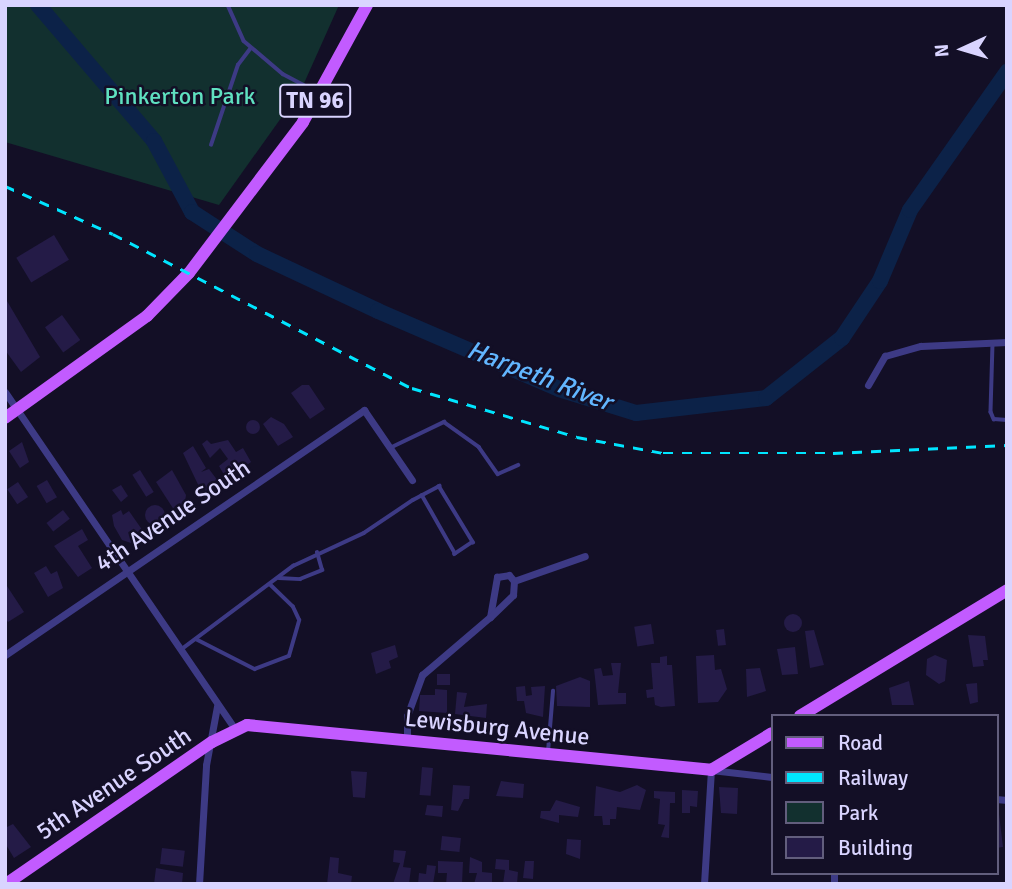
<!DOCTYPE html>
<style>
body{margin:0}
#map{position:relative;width:1012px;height:889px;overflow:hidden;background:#130f26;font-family:Signika,sans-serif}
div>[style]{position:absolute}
.green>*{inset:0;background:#12302f}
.river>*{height:16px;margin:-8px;padding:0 8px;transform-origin:8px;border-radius:8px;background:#0c2248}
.building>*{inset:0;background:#241b47;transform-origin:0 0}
.round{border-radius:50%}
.lane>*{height:3.5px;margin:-1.75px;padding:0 1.75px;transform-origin:1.75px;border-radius:1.75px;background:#3d3a85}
.street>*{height:7px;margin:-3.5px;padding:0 3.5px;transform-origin:3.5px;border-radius:3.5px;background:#3d3a85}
.primary>*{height:12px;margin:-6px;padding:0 6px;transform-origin:6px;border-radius:6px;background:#c25bff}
.rail>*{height:2.5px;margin-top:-1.25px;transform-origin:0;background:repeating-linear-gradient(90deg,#00e5ff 0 10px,transparent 0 19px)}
span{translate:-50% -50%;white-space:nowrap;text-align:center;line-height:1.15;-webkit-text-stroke:5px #130f26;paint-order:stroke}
.shield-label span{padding:2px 5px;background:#130f26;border:2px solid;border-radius:5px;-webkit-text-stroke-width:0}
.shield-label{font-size:23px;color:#d9d4ff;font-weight:700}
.park-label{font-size:24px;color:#5fe0c0}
.street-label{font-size:24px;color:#d9d4ff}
.water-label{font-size:26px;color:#62b6ff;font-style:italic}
.frame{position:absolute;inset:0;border:7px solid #d9d4ff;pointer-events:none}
.legend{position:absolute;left:771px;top:714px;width:228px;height:161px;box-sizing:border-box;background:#130f26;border:2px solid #625e7d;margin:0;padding:9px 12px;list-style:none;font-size:21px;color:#d9d4ff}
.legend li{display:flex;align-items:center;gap:14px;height:35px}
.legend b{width:35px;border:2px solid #625e7d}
.north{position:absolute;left:928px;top:14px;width:70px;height:70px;-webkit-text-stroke:5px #130f26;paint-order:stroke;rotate:266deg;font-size:19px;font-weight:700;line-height:28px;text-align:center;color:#d9d4ff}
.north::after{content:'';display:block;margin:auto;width:24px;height:32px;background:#d9d4ff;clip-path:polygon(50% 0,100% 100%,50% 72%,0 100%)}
</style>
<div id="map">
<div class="green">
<div style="clip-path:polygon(5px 5px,339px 5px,301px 90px,219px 205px,5px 142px)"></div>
</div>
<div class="river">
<div style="left:38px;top:5px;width:179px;rotate:49.5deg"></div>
<div style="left:154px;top:141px;width:81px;rotate:61.8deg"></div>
<div style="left:192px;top:212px;width:77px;rotate:32.9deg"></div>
<div style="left:257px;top:254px;width:134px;rotate:25.2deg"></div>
<div style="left:378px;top:311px;width:197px;rotate:23.3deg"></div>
<div style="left:559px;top:389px;width:81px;rotate:17.3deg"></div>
<div style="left:636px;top:413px;width:131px;rotate:-6.6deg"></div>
<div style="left:766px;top:398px;width:97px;rotate:-38.3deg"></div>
<div style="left:842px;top:338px;width:69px;rotate:-56.3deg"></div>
<div style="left:880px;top:281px;width:77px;rotate:-67.1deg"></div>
<div style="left:910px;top:210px;width:169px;rotate:-54.9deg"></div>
</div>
<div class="building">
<div style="left:54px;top:235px;width:29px;height:44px;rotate:59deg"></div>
<div style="clip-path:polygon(7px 301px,40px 357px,21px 372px,5px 350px)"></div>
<div style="left:62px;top:315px;width:31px;height:21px;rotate:54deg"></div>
<div style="clip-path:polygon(302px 385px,309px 385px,325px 409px,310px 419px,291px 393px)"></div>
<div style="clip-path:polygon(271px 417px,284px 424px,293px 437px,278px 446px,263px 424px)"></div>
<div class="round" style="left:246px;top:420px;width:14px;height:14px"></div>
<div style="clip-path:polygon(207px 440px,211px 444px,228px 440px,236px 452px,243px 448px,251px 462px,233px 476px,223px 473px,219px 466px,228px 459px,220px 448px,210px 458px,202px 444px)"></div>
<div style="clip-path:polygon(22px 442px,29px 462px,20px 468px,9px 451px)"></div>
<div style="clip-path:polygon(193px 446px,206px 468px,201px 472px,209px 469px,218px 481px,203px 495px,183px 453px)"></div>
<div style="left:140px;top:470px;width:26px;height:9px;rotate:58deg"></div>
<div style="clip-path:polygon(172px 470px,186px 495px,184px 508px,176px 513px,156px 482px)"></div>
<div style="left:47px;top:480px;width:20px;height:12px;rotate:60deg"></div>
<div style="left:18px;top:482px;width:18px;height:13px;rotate:56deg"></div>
<div style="clip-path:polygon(121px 485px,128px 496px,121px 502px,112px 490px)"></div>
<div class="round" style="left:145px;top:505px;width:20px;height:20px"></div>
<div style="left:63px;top:510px;width:11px;height:21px;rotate:52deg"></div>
<div style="clip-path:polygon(121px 510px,123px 515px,129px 511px,143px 531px,131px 543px,122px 540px,114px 526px,112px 515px)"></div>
<div style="clip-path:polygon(82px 529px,88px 540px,78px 546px,92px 568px,78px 577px,54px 546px)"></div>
<div style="clip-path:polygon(46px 566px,51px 574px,57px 571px,63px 588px,48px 597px,34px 573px)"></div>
<div style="clip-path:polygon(5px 583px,24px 612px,8px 622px,5px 618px)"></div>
<div class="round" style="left:784px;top:614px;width:18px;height:18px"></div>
<div style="left:651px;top:624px;width:20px;height:17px;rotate:81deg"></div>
<div style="left:724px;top:629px;width:16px;height:8px;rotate:83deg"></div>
<div style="clip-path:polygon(814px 630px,824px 665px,810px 668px,805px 631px)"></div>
<div style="clip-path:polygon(968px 635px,985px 636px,988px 660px,983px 660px,984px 666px,973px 667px)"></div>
<div style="clip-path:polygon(395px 645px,398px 657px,389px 661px,391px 668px,376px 674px,371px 653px)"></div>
<div style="clip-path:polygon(795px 647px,798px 674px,782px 675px,777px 649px)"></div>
<div style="clip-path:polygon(714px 655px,715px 670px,721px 669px,727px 689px,718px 702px,698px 703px,696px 656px)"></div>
<div style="clip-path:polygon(935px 655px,947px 660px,945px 681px,939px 684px,926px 675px,927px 659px)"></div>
<div style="clip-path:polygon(667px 656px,667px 665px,672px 665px,675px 706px,661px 707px,655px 705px,654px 697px,647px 698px,646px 690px,653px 689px,651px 663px,660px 663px,660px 657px)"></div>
<div style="clip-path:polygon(611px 663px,621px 663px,618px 693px,626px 693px,626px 704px,598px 705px,594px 669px,601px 668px,603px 676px,613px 675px)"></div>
<div style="clip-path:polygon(760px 668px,766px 691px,747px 697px,746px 669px)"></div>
<div style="left:437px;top:674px;width:13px;height:11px"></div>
<div style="clip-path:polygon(580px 677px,590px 681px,590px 707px,557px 706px,556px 686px)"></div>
<div style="clip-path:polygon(909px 681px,914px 705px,892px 705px,889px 688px)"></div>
<div style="clip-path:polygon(977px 683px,978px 702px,970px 704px,966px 684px)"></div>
<div style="clip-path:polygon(525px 686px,526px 696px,532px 695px,531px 687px,545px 686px,543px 717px,526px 713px,524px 701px,517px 701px,516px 687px)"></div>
<div style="clip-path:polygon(435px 689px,447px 690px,447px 713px,419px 711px,420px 695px,435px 695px)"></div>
<div style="clip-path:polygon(457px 692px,467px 693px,464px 707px,487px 704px,486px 718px,455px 714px)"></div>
<div style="left:422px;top:767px;width:11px;height:28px;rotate:5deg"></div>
<div style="clip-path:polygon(351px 771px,367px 772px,365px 798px,353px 797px)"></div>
<div style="clip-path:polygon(501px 781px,524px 784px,523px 798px,496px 796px)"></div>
<div style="clip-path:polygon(453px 785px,470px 786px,469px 799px,464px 799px,458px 811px,451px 810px)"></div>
<div style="clip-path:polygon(637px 785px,646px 790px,640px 810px,617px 807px,616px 819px,610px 819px,610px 825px,603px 825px,602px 816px,594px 816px,596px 786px,620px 792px)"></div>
<div style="clip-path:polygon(719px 787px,738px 788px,737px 814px,721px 813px)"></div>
<div style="clip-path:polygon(682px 790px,698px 791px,697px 807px,690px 806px,690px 813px,682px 813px)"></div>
<div style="clip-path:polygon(654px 791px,675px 792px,675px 803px,670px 803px,669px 838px,661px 837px,665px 825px,658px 824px,660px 799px,654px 798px)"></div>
<div style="clip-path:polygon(556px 800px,580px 807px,578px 817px,559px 815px,559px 823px,540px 818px,541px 811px,550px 811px)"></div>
<div style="clip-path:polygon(427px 805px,443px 806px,442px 817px,425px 815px)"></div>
<div style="clip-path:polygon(999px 814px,1003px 847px,996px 848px,996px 815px)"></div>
<div style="clip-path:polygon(13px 824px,31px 847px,14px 858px,5px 843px,5px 828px)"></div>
<div style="left:442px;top:836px;width:19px;height:14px;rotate:6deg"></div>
<div style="clip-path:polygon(567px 839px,581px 840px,580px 859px,566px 854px)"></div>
<div style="left:162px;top:848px;width:23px;height:16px;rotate:7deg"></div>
<div style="clip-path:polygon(394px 850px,406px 851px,403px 867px,411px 868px,409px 884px,393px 884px,400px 863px,393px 862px)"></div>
<div style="clip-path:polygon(330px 857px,339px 858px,338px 873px,352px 876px,351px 884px,327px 884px)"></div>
<div style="clip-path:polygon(470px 857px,482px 862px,482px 872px,492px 873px,492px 884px,474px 884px,477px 873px,469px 873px)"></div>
<div style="clip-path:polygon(496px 859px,509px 860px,509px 870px,518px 872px,517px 884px,503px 884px,505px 870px,495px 869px)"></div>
<div style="clip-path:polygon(438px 861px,463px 862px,462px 884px,446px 884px,447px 873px,438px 873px)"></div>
<div style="clip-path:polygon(525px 861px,534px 861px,533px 879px,523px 878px)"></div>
<div style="clip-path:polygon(427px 865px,436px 866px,433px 884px,418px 884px,419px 873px,426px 874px)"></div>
<div style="clip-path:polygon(156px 868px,183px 873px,182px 884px,154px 884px)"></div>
</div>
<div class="lane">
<div style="left:228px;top:5px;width:39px;rotate:66deg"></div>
<div style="left:244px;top:41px;width:51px;rotate:40.2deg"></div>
<div style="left:283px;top:74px;width:36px;rotate:28deg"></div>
<div style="left:211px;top:145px;width:84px;rotate:-71.4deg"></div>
<div style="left:238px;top:65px;width:21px;rotate:-53deg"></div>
<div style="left:993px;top:344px;width:68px;rotate:91.7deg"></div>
<div style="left:991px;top:412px;width:8px;rotate:67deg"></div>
<div style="left:994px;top:419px;width:13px;rotate:4deg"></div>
<div style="left:392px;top:447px;width:58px;rotate:-25.7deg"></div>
<div style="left:444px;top:422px;width:43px;rotate:35.5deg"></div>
<div style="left:479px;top:447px;width:33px;rotate:55deg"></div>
<div style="left:498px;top:474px;width:22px;rotate:-24deg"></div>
<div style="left:279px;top:578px;width:21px;rotate:3deg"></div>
<div style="left:300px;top:579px;width:24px;rotate:-22deg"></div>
<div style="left:322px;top:570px;width:18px;rotate:-106deg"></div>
<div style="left:196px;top:639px;width:66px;rotate:27deg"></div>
<div style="left:255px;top:669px;width:36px;rotate:-21deg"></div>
<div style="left:289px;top:656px;width:37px;rotate:-74deg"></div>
<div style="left:299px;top:620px;width:14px;rotate:-115deg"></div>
<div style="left:293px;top:607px;width:32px;rotate:-136deg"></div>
<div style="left:182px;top:649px;width:139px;rotate:-36.8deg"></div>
<div style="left:293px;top:566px;width:78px;rotate:-24.9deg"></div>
<div style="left:364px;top:533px;width:59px;rotate:-34deg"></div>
<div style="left:413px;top:500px;width:30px;rotate:-28deg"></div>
<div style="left:439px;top:486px;width:66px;rotate:58.7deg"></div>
<div style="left:473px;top:542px;width:22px;rotate:146deg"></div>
<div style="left:455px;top:554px;width:67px;rotate:-119.6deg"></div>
<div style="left:548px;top:752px;width:61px;rotate:-85.3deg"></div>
</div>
<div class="street">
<div style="left:868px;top:385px;width:34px;rotate:-60deg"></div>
<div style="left:885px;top:356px;width:37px;rotate:-16deg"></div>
<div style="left:921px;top:346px;width:86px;rotate:-2.7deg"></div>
<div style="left:5px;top:392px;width:408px;rotate:55.7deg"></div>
<div style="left:514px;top:581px;width:75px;rotate:-19.4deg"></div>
<div style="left:5px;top:655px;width:435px;rotate:-34.3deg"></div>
<div style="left:364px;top:410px;width:85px;rotate:55.6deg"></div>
<div style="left:407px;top:740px;width:24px;rotate:-90deg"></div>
<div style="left:407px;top:716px;width:44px;rotate:-69.9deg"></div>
<div style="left:422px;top:675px;width:89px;rotate:-40.5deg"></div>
<div style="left:490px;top:617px;width:41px;rotate:-80.1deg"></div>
<div style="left:497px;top:577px;width:12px;rotate:-9deg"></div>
<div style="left:509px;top:575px;width:8px;rotate:50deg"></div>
<div style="left:514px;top:581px;width:14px;rotate:94deg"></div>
<div style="left:513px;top:595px;width:32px;rotate:136deg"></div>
<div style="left:996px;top:799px;width:11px;rotate:5deg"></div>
<div style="left:199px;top:884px;width:119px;rotate:-86.6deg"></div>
<div style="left:206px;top:765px;width:60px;rotate:-79.4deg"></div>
<div style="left:704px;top:884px;width:114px;rotate:-86.5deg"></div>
<div style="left:711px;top:770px;width:61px;rotate:6.5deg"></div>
<div style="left:834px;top:884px;width:11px;rotate:-90deg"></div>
</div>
<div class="primary">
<div style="left:5px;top:418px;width:175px;rotate:-35.7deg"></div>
<div style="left:147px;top:316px;width:60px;rotate:-45.7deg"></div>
<div style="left:189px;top:273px;width:189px;rotate:-52.9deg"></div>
<div style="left:303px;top:122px;width:133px;rotate:-61.3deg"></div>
<div style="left:800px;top:716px;width:242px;rotate:-31.3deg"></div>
<div style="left:6px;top:884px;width:250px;rotate:-34.6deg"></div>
<div style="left:212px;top:742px;width:39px;rotate:-26deg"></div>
<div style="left:247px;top:725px;width:466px;rotate:5.5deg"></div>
<div style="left:711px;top:770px;width:71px;rotate:-31.2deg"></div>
</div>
<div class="rail">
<div style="left:5px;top:186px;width:118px;rotate:24deg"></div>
<div style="left:113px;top:234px;width:336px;rotate:27.3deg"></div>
<div style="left:412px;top:388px;width:172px;rotate:16.5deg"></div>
<div style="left:577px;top:437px;width:87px;rotate:10.5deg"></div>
<div style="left:663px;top:453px;width:170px"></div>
<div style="left:833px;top:453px;width:174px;rotate:-2.6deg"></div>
</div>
<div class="shield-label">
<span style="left:315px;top:101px">TN 96</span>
</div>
<div class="park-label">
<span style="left:180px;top:97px">Pinkerton Park</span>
</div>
<div class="street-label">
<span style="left:173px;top:516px;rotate:-34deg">4th Avenue South</span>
<span style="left:497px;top:728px;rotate:6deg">Lewisburg Avenue</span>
<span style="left:114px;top:784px;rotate:-34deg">5th Avenue South</span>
</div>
<div class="water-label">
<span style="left:539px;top:377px;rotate:21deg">Harpeth River</span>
</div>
<div class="frame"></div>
<ul class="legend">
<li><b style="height:9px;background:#c25bff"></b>Road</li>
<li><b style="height:9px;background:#00e5ff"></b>Railway</li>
<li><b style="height:19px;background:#12302f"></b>Park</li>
<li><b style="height:19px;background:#241b47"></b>Building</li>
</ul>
<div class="north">N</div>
</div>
